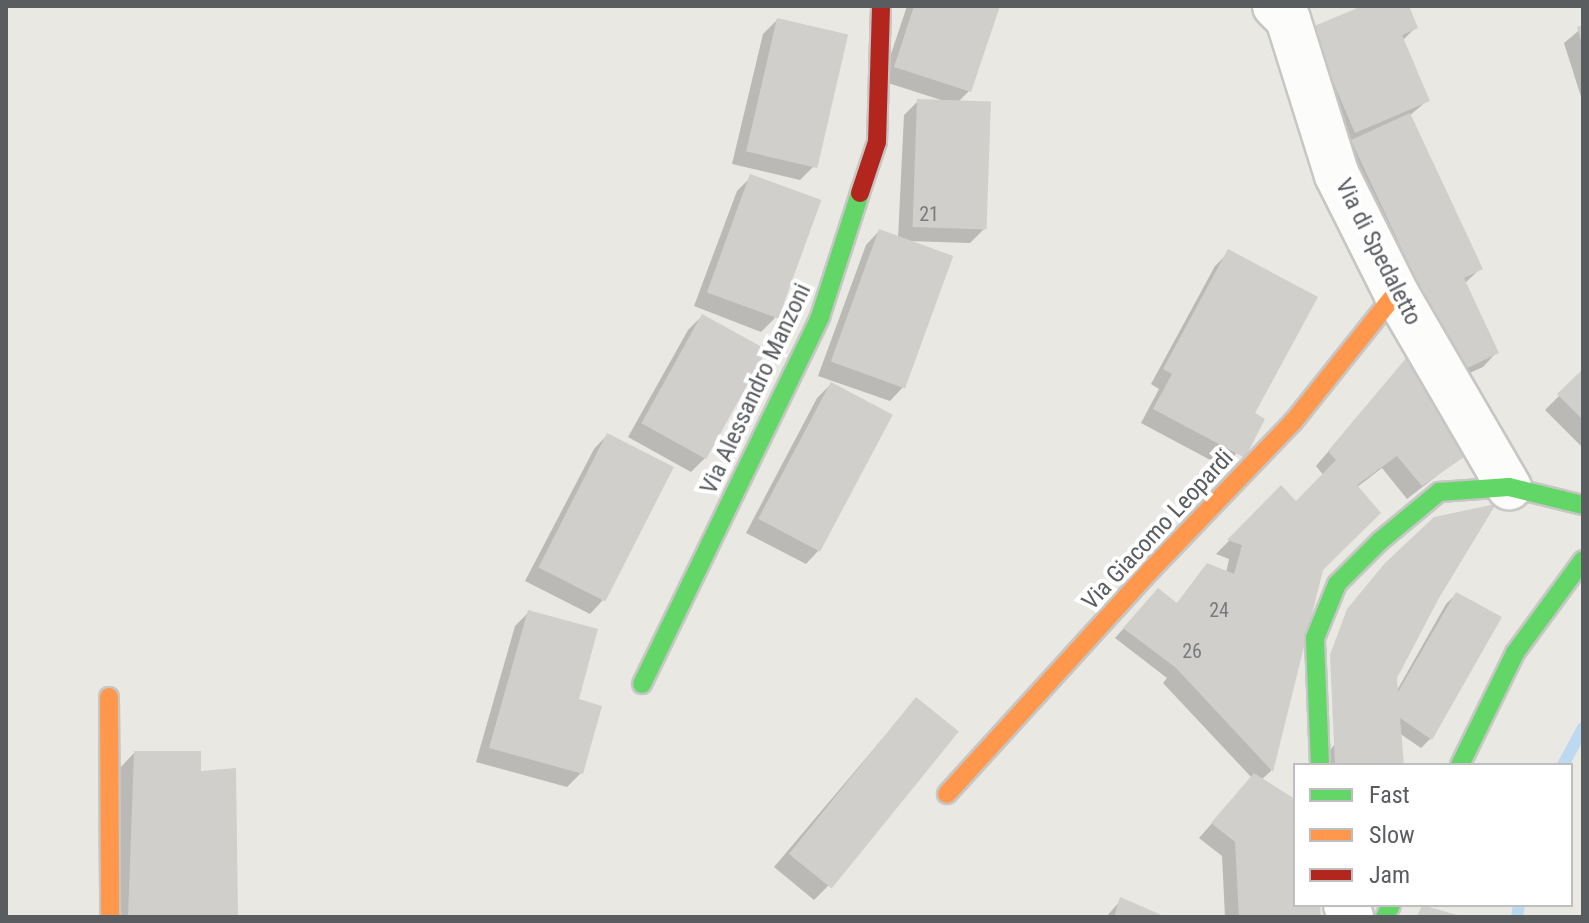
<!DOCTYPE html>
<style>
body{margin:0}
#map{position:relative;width:1589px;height:923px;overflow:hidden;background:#e9e8e3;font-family:"Roboto Condensed",sans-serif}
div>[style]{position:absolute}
.shadow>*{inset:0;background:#0003}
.stream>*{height:12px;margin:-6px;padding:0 6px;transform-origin:6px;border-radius:6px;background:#bcd9ef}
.building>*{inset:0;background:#d0cfcc;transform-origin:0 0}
.roads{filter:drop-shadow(2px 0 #c6c6c5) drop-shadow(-2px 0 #c6c6c5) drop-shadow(0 2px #c6c6c5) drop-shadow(0 -2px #c6c6c5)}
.street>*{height:44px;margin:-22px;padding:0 22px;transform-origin:22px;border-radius:22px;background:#fcfcfb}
.fast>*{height:18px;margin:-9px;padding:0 9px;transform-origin:9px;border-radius:9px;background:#63d668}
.slow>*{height:18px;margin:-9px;padding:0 9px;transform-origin:9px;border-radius:9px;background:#ff974d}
.jam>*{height:18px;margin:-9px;padding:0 9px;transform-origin:9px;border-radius:9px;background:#b3261e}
span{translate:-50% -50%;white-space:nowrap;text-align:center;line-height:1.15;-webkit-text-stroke:8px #fff;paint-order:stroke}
.number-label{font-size:20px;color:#797b7c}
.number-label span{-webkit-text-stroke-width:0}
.street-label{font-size:24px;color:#5a5d60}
.frame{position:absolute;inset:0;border:8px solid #5a5d60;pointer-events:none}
.legend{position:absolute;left:1293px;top:763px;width:280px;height:144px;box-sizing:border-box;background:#fff;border:2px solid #bdbebf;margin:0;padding:10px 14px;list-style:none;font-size:24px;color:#5a5d60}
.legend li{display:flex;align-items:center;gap:16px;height:40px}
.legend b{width:40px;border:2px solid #bdbebf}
</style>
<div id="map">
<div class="shadow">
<div style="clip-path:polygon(907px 6px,998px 6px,969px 91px,958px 102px,984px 229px,970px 243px,908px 241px,903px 387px,890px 401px,818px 376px,866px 245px,879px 231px,898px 238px,904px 115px,918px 101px,941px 100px,882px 81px)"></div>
<div style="clip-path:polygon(1367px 6px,1407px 6px,1416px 27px,1402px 41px,1428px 100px,1409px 116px,1480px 269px,1464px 284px,1496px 353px,1483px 367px,1445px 384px,1339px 156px,1354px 141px,1341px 146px,1297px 44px)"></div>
<div style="clip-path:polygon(777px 20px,814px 166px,800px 180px,732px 164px,763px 34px)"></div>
<div style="clip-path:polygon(1583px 27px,1583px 103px,1564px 43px)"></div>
<div style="clip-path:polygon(751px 177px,775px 318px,761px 332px,694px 306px,737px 191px)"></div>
<div style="clip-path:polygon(1229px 252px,1252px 414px,1229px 470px,1141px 423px,1159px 389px,1151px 384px,1215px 266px)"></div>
<div style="clip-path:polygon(702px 316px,705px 458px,691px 472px,628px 437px,688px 330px)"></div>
<div style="clip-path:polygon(1406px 360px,1461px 457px,1407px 499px,1382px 468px,1356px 488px,1321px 569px,1271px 771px,1261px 780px,1295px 801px,1295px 905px,1318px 905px,1319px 917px,1225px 917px,1222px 856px,1199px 838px,1252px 778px,1163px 683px,1167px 678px,1115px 638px,1149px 600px,1176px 605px,1207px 566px,1226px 573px,1229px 559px,1216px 554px,1281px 488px,1296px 504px,1324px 476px,1316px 466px)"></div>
<div style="clip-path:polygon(1583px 372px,1583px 448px,1545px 410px)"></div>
<div style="clip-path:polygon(831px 384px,819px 550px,806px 564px,746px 533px,817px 398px)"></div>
<div style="clip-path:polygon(607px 435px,672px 468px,603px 600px,590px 614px,525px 581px,594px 449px)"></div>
<div style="clip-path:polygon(1456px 594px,1431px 738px,1421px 748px,1399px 733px,1402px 765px,1320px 765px,1437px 597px,1395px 677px,1396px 692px,1446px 604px)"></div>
<div style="clip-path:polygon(529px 612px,576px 701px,581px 773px,567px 787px,476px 762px,515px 626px)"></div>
<div style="clip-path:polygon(916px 699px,828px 886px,814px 900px,774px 867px)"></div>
<div style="clip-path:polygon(134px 753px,199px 773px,236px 917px,112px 917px,117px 771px)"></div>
<div style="clip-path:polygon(1121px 900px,1161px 917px,1106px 917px)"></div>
</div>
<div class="stream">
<div style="left:1563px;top:765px;width:42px;rotate:-61.6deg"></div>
<div style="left:1517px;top:917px;width:12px;rotate:-81deg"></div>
</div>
<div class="building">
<div style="clip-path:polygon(914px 6px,1000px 6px,971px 92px,894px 67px)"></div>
<div style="clip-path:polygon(1362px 6px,1409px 6px,1418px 28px,1402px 35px,1430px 101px,1355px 133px,1310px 28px)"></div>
<div style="left:777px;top:18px;width:73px;height:137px;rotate:13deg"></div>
<div style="clip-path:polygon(1583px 25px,1583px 44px,1582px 44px,1577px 27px)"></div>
<div style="left:917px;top:99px;width:74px;height:128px;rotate:2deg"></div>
<div style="clip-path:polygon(1410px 113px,1483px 269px,1464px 278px,1499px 353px,1459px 372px,1351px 140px)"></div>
<div style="left:750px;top:174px;width:76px;height:126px;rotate:20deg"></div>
<div style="left:879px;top:229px;width:79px;height:141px;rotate:20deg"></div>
<div style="clip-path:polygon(1228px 249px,1318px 297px,1255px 413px,1265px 419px,1245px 458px,1153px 409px,1172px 374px,1163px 369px)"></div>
<div style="left:702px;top:314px;width:74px;height:125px;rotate:29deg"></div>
<div style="clip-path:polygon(1407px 357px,1464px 457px,1422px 486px,1397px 456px,1357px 485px,1381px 513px,1323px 570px,1273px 772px,1176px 668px,1123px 628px,1158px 588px,1177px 603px,1207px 563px,1234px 574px,1242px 545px,1227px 540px,1281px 485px,1296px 501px,1336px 460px,1328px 451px)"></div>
<div style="clip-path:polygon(1583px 369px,1583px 420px,1557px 394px)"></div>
<div style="left:831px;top:382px;width:70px;height:155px;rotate:28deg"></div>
<div style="left:607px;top:433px;width:75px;height:151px;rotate:27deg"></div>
<div style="clip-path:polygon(1496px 504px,1439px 598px,1397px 678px,1398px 692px,1456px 592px,1502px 617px,1432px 740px,1400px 718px,1404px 765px,1335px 765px,1330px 655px,1347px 609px,1385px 563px,1434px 517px)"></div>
<div style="clip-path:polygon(528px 610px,598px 629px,579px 699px,602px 706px,583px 774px,489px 748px)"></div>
<div style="left:916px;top:697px;width:55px;height:202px;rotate:39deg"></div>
<div style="clip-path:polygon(134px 751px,201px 751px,201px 771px,236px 768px,238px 917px,128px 917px)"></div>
<div style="clip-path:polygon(1254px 773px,1295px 799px,1295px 905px,1320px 905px,1321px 917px,1239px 917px,1235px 842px,1211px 823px)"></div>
<div style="clip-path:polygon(1120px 897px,1166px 917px,1114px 917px)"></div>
<div style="clip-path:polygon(1422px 905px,1457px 915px,1456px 917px,1417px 917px)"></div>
</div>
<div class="roads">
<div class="street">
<div style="left:1275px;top:6px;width:18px;rotate:45deg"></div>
<div style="left:1288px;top:19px;width:164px;rotate:72.6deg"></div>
<div style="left:1337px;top:175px;width:132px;rotate:63.4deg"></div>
<div style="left:1396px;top:293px;width:225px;rotate:59.8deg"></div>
<div style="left:1346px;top:905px;width:13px;rotate:67deg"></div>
</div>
<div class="fast">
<div style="left:642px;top:684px;width:408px;rotate:-64.1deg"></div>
<div style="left:820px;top:317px;width:130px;rotate:-72.1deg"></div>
<div style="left:1320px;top:765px;width:127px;rotate:-92.3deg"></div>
<div style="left:1315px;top:638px;width:58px;rotate:-67.8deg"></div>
<div style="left:1337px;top:584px;width:61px;rotate:-45deg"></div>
<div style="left:1380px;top:541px;width:77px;rotate:-39.7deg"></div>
<div style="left:1439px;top:492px;width:70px;rotate:-4.1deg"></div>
<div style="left:1509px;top:487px;width:76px;rotate:13.7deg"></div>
<div style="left:1460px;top:765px;width:125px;rotate:-63.8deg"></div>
<div style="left:1515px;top:653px;width:115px;rotate:-53.8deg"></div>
<div style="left:1385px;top:917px;width:13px;rotate:-63deg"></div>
</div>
<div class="slow">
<div style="left:109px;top:697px;width:220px;rotate:89.7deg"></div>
<div style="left:947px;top:794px;width:302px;rotate:-47.7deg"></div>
<div style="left:1150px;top:571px;width:207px;rotate:-46.2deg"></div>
<div style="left:1293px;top:422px;width:165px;rotate:-51.4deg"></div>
</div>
<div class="jam">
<div style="left:860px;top:193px;width:54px;rotate:-71.6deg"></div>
<div style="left:877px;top:142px;width:136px;rotate:-88.3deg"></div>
</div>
</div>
<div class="number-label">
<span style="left:929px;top:214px">21</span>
<span style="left:1219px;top:610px">24</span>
<span style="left:1192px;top:651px">26</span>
</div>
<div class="street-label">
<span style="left:1378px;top:252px;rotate:63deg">Via di Spedaletto</span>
<span style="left:756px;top:389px;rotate:-65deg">Via Alessandro Manzoni</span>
<span style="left:1158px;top:530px;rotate:-47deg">Via Giacomo Leopardi</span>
</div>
<div class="frame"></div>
<ul class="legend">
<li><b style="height:10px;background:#63d668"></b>Fast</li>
<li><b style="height:10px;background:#ff974d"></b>Slow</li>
<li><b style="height:10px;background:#b3261e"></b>Jam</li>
</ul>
</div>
